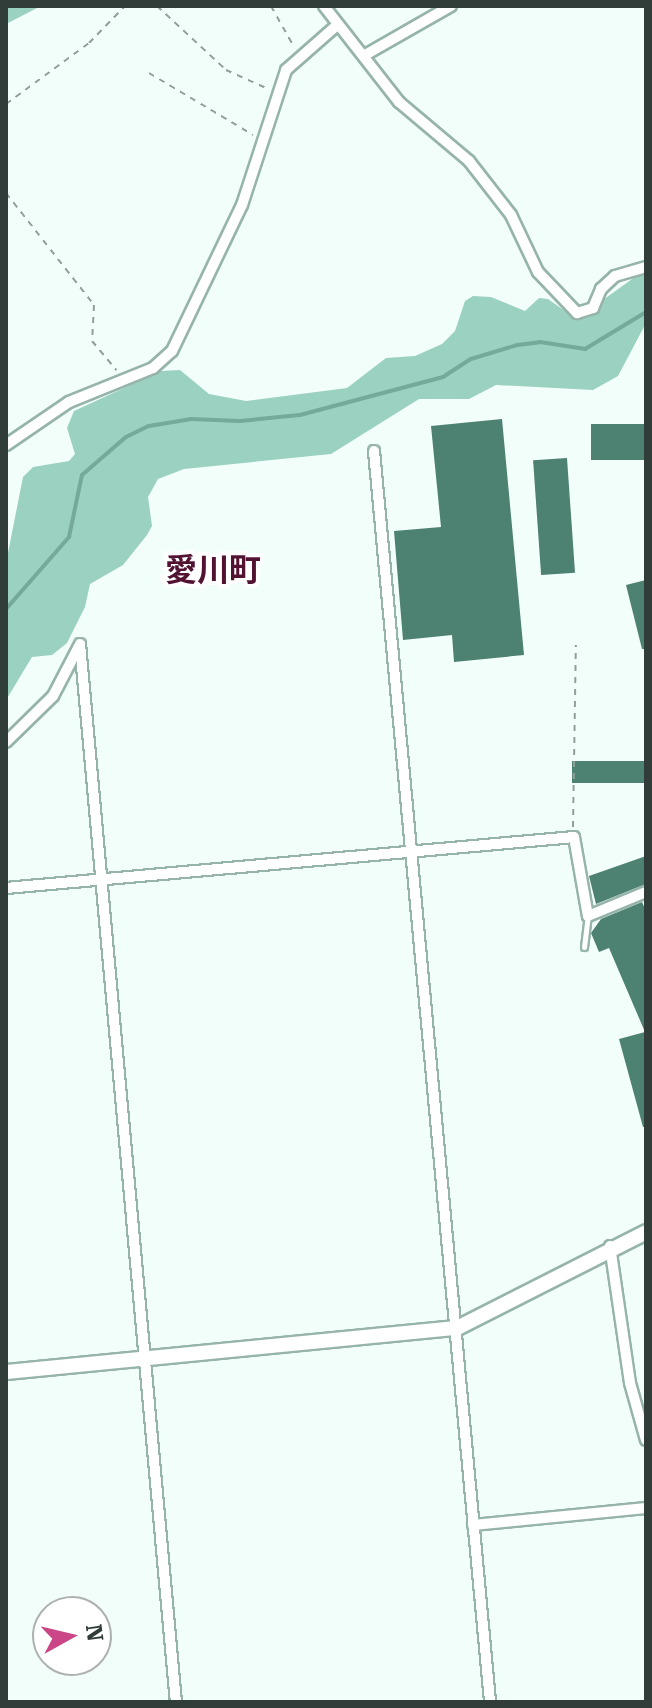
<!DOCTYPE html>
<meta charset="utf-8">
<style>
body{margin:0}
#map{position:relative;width:652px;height:1708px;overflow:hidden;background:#f2fefa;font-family:"Roboto Serif","Noto Sans JP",serif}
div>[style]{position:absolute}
.forest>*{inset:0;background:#9bd1c0}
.stream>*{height:4px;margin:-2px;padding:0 2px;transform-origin:2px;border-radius:2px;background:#75aa9a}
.building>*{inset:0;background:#4d8172;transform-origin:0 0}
.path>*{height:2px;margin-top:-1px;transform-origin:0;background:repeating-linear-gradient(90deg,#929e9a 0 6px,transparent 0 12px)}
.roads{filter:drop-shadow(2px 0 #96b4aa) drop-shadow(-2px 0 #96b4aa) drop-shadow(0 2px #96b4aa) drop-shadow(0 -2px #96b4aa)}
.lane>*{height:5px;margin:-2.5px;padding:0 2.5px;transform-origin:2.5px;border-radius:2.5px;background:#fff}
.street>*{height:10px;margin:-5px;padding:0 5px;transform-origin:5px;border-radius:5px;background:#fff}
.secondary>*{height:14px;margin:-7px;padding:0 7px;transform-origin:7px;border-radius:7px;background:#fff}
span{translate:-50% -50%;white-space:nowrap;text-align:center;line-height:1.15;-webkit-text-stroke:8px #fff;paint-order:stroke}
.district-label{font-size:32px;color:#521232;font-weight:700}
.frame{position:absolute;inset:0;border:8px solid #313d39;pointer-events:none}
.north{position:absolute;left:32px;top:1596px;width:80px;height:80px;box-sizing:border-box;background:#fff;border:2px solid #adb1b0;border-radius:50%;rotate:82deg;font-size:22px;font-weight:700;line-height:32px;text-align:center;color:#313d39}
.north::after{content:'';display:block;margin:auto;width:28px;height:36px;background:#cb4687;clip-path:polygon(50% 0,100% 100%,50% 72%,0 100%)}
</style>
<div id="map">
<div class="forest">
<div style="clip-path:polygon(6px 6px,41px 6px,6px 24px)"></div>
<div style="clip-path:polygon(646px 269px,646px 323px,618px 376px,593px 390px,496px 385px,469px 399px,419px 399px,331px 454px,184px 469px,158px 479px,148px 497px,152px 526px,147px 535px,123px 565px,90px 584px,85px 607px,67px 643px,52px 655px,32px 657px,6px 700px,6px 563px,23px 477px,33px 467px,69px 461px,75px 454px,67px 428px,74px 411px,161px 371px,180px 370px,209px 394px,246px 401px,347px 388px,386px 358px,415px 356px,442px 344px,455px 331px,465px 301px,473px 296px,491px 297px,525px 311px,539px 298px,548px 299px,572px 316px,589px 310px)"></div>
</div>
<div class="stream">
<div style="left:6px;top:609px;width:96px;rotate:-48.8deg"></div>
<div style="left:69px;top:537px;width:63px;rotate:-78.2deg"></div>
<div style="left:82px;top:475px;width:58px;rotate:-40.8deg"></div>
<div style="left:126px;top:437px;width:25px;rotate:-26deg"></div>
<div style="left:149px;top:426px;width:43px;rotate:-9.5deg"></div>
<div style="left:191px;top:419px;width:49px;rotate:2.3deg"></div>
<div style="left:240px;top:421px;width:60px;rotate:-5.7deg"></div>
<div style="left:300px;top:415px;width:148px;rotate:-14.9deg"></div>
<div style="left:443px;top:377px;width:33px;rotate:-33deg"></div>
<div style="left:471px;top:359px;width:48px;rotate:-16.9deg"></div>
<div style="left:517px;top:345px;width:23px;rotate:-7deg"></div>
<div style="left:540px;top:342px;width:46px;rotate:8.8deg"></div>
<div style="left:585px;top:349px;width:71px;rotate:-31.2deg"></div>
</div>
<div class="building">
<div style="clip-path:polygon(502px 419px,524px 655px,454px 662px,452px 635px,403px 640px,394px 531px,441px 527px,431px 426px)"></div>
<div style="left:646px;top:424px;width:36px;height:55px;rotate:90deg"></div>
<div style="left:567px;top:458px;width:115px;height:34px;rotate:86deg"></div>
<div style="clip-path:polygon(646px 580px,646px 649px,642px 649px,626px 585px)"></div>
<div style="left:646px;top:761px;width:22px;height:74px;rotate:90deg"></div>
<div style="clip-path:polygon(646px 856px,646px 884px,596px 904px,589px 876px)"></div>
<div style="clip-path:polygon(642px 902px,646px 911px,646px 1127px,643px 1127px,619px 1039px,645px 1032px,609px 948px,599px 952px,591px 933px,601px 919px)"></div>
</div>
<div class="path">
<div style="left:157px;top:6px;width:94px;rotate:42.8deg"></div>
<div style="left:226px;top:70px;width:44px;rotate:24.2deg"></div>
<div style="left:271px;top:6px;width:47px;rotate:60.7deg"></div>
<div style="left:149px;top:73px;width:121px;rotate:30.8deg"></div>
<div style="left:6px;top:104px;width:103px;rotate:-36.3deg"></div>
<div style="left:89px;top:43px;width:52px;rotate:-45.8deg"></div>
<div style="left:6px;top:193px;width:142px;rotate:51.8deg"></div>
<div style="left:94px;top:305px;width:36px;rotate:93deg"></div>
<div style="left:92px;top:341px;width:38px;rotate:50deg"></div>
<div style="left:573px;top:827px;width:182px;rotate:-89.1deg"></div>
</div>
<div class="roads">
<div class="lane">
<div style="left:584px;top:947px;width:31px;rotate:-83deg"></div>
</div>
<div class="street">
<div style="left:324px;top:6px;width:122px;rotate:52deg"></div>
<div style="left:399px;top:102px;width:92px;rotate:40.1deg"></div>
<div style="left:469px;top:161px;width:68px;rotate:52.1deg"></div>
<div style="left:511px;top:215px;width:63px;rotate:64.7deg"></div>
<div style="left:538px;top:272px;width:57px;rotate:46.4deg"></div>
<div style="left:577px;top:313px;width:17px;rotate:-17deg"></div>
<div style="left:593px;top:308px;width:21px;rotate:-67deg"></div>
<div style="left:601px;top:289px;width:19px;rotate:-43deg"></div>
<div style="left:615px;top:276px;width:32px;rotate:-16deg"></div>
<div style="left:365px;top:55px;width:99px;rotate:-29.7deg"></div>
<div style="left:6px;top:445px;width:76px;rotate:-34.3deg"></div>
<div style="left:69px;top:402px;width:91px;rotate:-22deg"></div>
<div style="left:153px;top:368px;width:25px;rotate:-42deg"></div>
<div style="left:172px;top:351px;width:162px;rotate:-64.4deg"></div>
<div style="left:242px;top:205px;width:142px;rotate:-71.9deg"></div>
<div style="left:286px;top:70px;width:67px;rotate:-41.3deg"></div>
<div style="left:374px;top:451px;width:1256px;rotate:84.7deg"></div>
<div style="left:80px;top:644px;width:1062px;rotate:84.82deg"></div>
<div style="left:6px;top:742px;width:66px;rotate:-44.4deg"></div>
<div style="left:53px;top:696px;width:56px;rotate:-62.5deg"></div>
<div style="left:6px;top:888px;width:570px;rotate:-5.13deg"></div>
<div style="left:574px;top:837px;width:80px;rotate:80deg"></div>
<div style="left:588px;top:916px;width:63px;rotate:-22.5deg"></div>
<div style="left:610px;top:1246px;width:138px;rotate:81.7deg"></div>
<div style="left:630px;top:1383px;width:59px;rotate:74.3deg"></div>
<div style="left:473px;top:1525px;width:174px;rotate:-5.6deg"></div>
</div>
<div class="secondary">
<div style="left:6px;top:1372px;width:453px;rotate:-5.6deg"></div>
<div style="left:457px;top:1328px;width:212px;rotate:-26.9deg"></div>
</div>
</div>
<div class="district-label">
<span style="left:213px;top:570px">愛川町</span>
</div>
<div class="frame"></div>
<div class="north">N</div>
</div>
